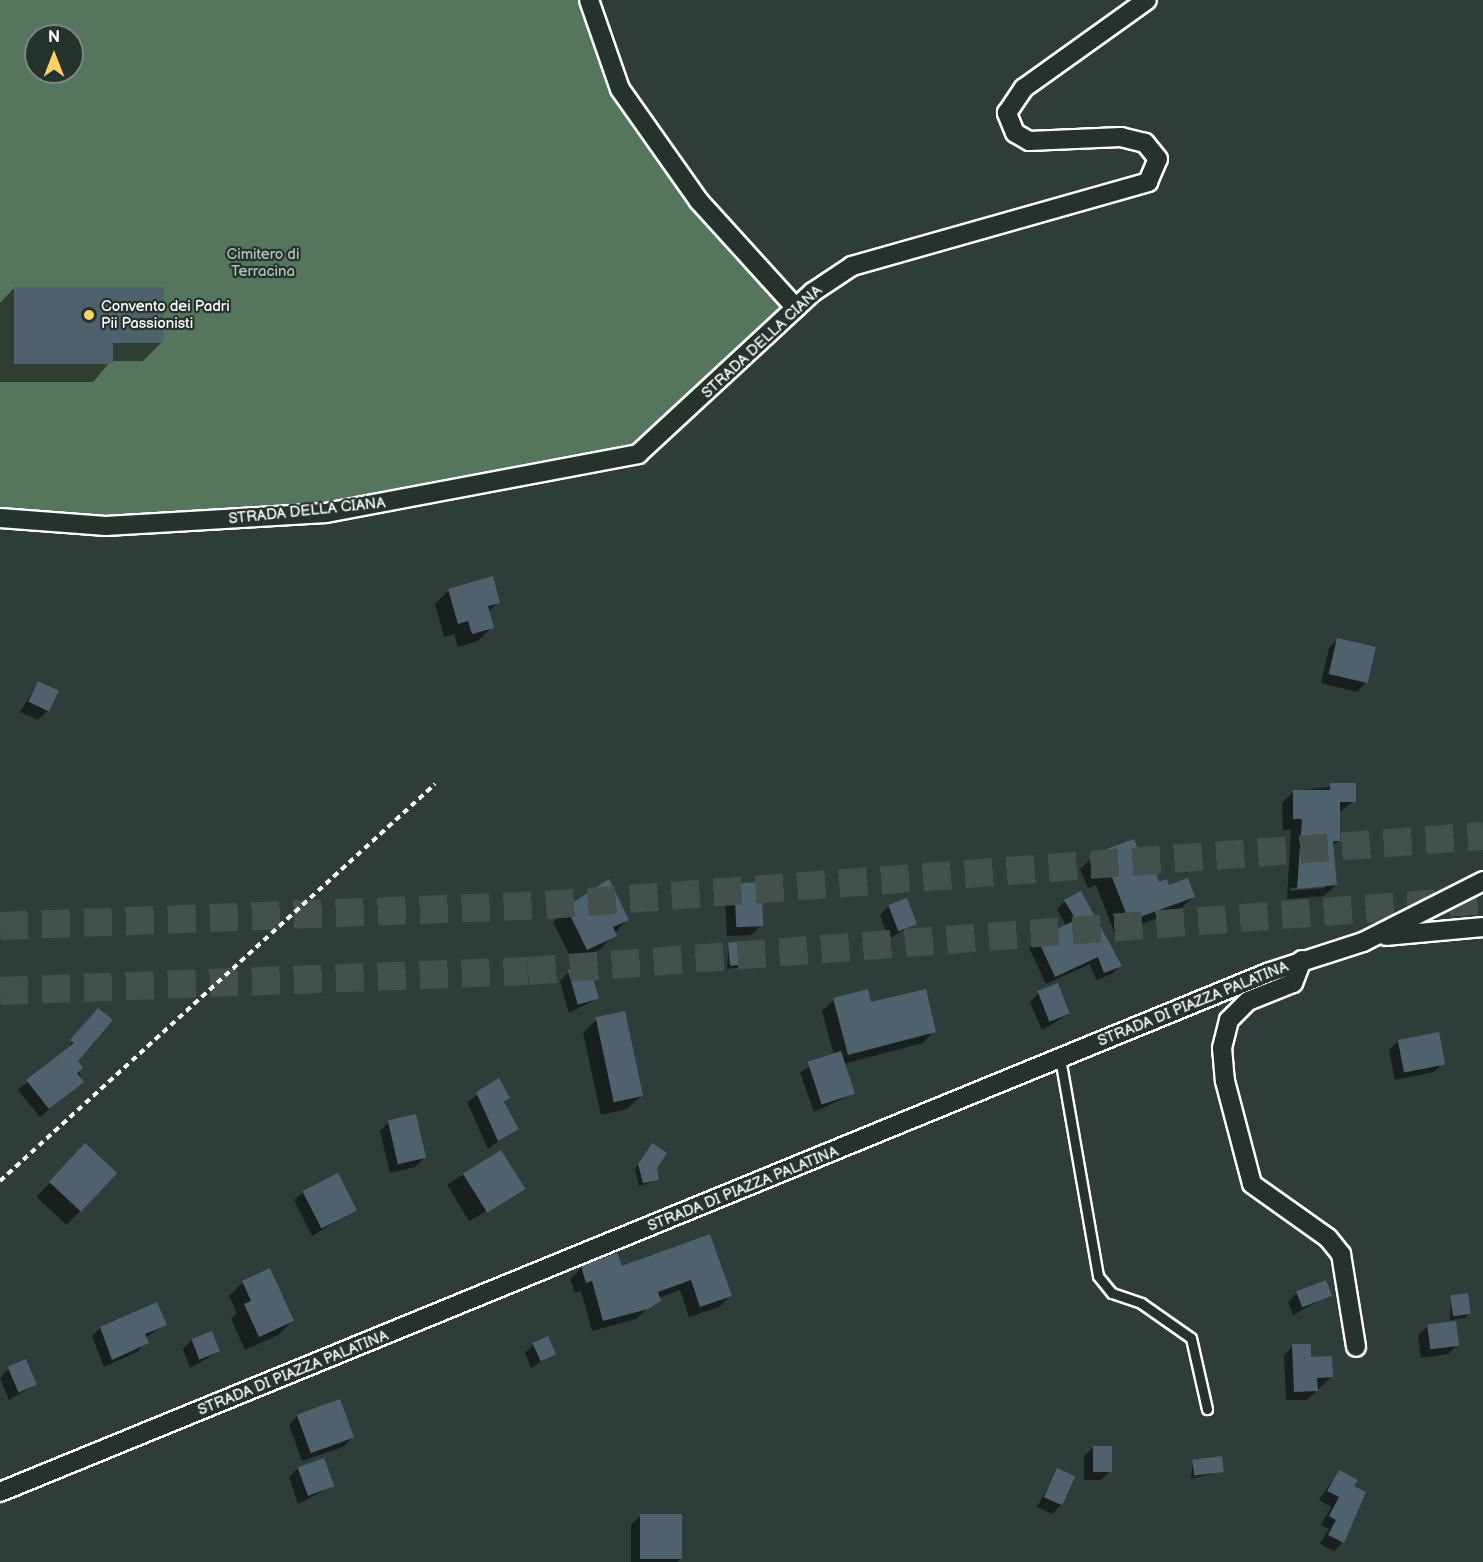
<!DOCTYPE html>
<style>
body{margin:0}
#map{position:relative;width:1483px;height:1562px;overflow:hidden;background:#2e3c3a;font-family:"Balsamiq Sans",sans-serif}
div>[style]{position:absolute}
.green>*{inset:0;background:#56755d}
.shadow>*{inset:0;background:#0007;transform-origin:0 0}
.building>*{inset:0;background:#4f616d;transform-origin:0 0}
.trunk-tunnel>*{height:28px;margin-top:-14px;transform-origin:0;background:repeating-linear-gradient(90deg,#43504e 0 28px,transparent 0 42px)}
.path>*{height:4px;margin-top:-2px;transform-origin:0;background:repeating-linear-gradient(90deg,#fff 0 6px,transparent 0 10.5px)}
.roads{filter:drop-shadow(2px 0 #fff) drop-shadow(-2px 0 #fff) drop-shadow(0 2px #fff) drop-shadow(0 -2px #fff)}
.service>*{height:9px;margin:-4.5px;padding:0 4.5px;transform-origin:4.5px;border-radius:4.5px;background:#26332d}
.minor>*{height:18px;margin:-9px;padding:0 9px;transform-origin:9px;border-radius:9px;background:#26332d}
.dots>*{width:16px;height:16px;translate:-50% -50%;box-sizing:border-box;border:3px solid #26332d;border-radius:50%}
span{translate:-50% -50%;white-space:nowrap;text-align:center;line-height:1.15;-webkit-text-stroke:4.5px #26332d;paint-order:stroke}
.park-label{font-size:15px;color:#b3c1b6}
.poi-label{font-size:15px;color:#fff}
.left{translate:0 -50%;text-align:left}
.street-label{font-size:15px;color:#fff}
.north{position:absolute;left:24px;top:24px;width:60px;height:60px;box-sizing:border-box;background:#26332d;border:2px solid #7d8581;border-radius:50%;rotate:0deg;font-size:16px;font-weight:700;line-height:24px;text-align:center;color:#fff}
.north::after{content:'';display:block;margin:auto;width:21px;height:27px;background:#ffd166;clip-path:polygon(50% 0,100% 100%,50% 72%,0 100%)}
</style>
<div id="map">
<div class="green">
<div style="clip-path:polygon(evenodd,0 0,585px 0,610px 93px,781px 307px,639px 452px,345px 517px,155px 535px,0 526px,0 0,36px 36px,72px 36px,72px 72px,36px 72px,36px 36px)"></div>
</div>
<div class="shadow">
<div style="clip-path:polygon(14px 288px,162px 342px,143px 361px,111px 361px,93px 382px,0 382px,0 303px)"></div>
<div style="clip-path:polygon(449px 590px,498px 602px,488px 612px,492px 627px,478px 641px,458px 647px,454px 634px,444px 637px,435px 604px)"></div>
<div style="clip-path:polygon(1338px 639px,1366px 682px,1357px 692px,1321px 683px,1329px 648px)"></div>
<div style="clip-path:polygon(38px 683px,47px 711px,38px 720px,20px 712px)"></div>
<div style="clip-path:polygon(evenodd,1354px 784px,1354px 801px,1338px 813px,1338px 841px,1332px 847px,1336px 885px,1324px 896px,1287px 899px,1291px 830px,1283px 830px,1282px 803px,1294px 791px,1354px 784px,1325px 885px,1325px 888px,1290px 891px,1290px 888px,1325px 885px)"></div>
<div style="clip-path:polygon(1094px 856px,1143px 867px,1159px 883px,1193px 897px,1179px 910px,1115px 934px,1096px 885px,1088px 888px,1080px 869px)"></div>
<div style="clip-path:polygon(609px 881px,627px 919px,601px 949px,573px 962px,553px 922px)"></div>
<div style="clip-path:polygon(734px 885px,761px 925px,752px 935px,727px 936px,725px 894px)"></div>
<div style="clip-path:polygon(1065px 901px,1120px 966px,1112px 974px,1096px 980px,1090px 964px,1046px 984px,1029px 948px,1066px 926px,1057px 909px)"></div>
<div style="clip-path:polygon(889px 906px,915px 923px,889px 939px,880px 915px)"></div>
<div style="clip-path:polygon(729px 944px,748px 963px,744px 967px,727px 969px)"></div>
<div style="clip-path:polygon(569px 972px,598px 998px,569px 1013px,560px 981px)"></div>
<div style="clip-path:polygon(1039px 993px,1069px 1014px,1042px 1030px,1030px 1002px)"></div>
<div style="clip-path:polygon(834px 1000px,870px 1004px,934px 1031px,923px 1043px,843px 1064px,853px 1094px,814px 1112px,800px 1072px,834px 1055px,822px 1011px)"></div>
<div style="clip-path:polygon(89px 1019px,76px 1061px,82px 1082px,40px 1117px,18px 1090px,65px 1052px)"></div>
<div style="clip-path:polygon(597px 1019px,641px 1096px,627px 1109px,601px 1115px,583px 1033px)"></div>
<div style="clip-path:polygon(1438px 1033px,1443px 1063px,1434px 1072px,1395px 1080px,1389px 1050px,1398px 1041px)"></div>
<div style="clip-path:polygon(498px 1081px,509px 1098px,503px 1104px,517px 1128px,488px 1149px,467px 1102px)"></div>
<div style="clip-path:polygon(389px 1122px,424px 1158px,415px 1167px,390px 1173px,380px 1131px)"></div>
<div style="left:85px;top:1145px;width:41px;height:71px;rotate:43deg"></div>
<div style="clip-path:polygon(648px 1149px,658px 1180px,639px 1186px,635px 1169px)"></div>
<div style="left:501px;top:1152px;width:43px;height:63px;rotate:59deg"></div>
<div style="clip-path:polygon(303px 1192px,355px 1210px,312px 1236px,294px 1200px)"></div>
<div style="clip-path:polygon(709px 1236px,730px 1296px,719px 1307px,689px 1317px,680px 1290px,658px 1298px,636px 1319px,592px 1331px,581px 1291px,575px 1293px,570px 1279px,581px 1268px,616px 1255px,621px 1268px)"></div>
<div style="clip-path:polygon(243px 1282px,292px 1321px,278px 1335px,245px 1350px,231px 1319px,237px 1313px,229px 1296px)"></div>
<div style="clip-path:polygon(1297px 1293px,1330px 1295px,1293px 1315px,1288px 1302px)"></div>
<div style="clip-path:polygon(1451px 1297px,1469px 1313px,1465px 1318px,1450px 1320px)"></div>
<div style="clip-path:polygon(165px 1324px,145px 1338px,139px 1351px,104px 1367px,92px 1336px,100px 1328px)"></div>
<div style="clip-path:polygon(1428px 1326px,1458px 1345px,1448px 1354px,1421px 1358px,1418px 1335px)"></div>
<div style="clip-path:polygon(192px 1340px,218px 1352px,190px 1368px,183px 1349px)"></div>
<div style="clip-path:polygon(534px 1344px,554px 1353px,531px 1368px,525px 1353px)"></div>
<div style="clip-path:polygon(1293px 1346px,1332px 1376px,1307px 1400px,1286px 1400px,1284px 1355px)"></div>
<div style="clip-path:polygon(9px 1368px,35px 1385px,9px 1400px,0 1378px)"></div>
<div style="clip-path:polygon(298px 1415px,352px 1438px,343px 1447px,302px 1461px,289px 1425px)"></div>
<div style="clip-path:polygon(1093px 1447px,1110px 1471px,1101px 1480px,1084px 1480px,1084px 1456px)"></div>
<div style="clip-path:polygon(1193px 1461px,1223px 1471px,1191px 1479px)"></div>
<div style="clip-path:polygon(298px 1468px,332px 1486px,298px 1504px,289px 1477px)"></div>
<div style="clip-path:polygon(1058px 1470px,1061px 1505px,1052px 1514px,1037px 1507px)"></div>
<div style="clip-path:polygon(1339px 1471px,1352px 1487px,1343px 1542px,1334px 1551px,1320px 1544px,1329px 1529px,1321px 1525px,1331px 1507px,1319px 1500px)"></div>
<div style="clip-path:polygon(640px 1516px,681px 1559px,677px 1562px,631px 1562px,631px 1525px)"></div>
</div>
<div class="building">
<div style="clip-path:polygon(14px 287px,164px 287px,163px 343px,113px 343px,113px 364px,14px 364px)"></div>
<div style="clip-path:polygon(493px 576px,500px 603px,488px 606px,494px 628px,472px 634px,468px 621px,458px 624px,448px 589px)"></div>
<div style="left:1337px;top:638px;width:40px;height:37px;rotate:13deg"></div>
<div style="left:38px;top:681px;width:23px;height:23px;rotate:25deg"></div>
<div style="clip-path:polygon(1330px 783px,1356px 783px,1356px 802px,1340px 802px,1340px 841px,1333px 841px,1337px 885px,1297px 889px,1302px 819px,1293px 819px,1293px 790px,1330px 790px)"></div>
<div style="clip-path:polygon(1134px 839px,1144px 865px,1152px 862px,1159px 882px,1167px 879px,1169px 885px,1188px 878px,1195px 897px,1129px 921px,1110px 872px,1102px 876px,1093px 854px)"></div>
<div style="clip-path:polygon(609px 879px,629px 920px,613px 927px,617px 936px,587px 950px,566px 907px)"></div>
<div style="left:761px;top:882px;width:44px;height:27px;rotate:87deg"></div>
<div style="clip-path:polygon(1081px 891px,1122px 966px,1104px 973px,1098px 957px,1055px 977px,1037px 938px,1076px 920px,1064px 900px)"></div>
<div style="left:907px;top:898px;width:28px;height:20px;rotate:69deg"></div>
<div style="left:748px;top:941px;width:23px;height:20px;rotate:85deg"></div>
<div style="left:589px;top:964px;width:36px;height:22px;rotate:74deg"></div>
<div style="left:1058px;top:983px;width:33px;height:22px;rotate:69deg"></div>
<div style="clip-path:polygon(868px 989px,871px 1002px,926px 989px,936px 1032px,848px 1055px,833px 998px)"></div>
<div style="clip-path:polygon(98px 1008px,113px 1020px,78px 1061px,83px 1068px,77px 1073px,84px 1082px,49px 1109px,26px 1080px,74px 1043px,70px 1040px)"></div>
<div style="left:625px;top:1011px;width:87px;height:30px;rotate:78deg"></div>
<div style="left:1439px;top:1032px;width:33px;height:42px;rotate:79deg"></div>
<div style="left:841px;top:1051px;width:45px;height:35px;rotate:72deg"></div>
<div style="clip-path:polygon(499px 1078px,510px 1098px,504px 1102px,519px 1129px,498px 1141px,476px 1092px)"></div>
<div style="left:416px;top:1114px;width:45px;height:29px;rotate:77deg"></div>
<div style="left:85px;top:1143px;width:44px;height:53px;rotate:43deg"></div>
<div style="clip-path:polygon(652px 1143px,667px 1153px,657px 1168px,659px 1180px,643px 1183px,638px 1164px)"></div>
<div style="left:501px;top:1150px;width:46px;height:45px;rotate:58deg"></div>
<div style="left:338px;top:1173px;width:42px;height:40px;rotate:63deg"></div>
<div style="clip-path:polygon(710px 1234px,732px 1296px,700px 1307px,691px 1280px,658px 1292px,661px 1301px,648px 1309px,603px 1321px,592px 1281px,586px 1283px,581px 1266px,617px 1253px,622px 1266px)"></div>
<div style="clip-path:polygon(270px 1268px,294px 1321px,259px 1337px,244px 1304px,251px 1301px,242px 1281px)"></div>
<div style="left:1326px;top:1280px;width:17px;height:32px;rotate:69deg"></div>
<div style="left:1468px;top:1293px;width:21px;height:18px;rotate:82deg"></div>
<div style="clip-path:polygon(157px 1302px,167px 1325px,145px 1334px,149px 1343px,112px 1360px,100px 1327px)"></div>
<div style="left:1456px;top:1321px;width:25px;height:29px;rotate:83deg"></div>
<div style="left:212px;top:1331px;width:22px;height:22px;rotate:69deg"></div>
<div style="left:548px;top:1336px;width:20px;height:17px;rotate:66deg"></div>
<div style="clip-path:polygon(1292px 1344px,1311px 1344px,1311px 1357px,1332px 1356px,1333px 1377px,1317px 1378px,1318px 1391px,1294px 1392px)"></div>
<div style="left:26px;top:1359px;width:28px;height:20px;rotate:67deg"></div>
<div style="left:340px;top:1399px;width:41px;height:46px;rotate:70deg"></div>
<div style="left:1093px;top:1446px;width:19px;height:26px"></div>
<div style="left:1222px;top:1456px;width:16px;height:30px;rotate:83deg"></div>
<div style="left:324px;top:1458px;width:30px;height:28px;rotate:70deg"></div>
<div style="left:1057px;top:1468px;width:20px;height:32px;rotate:24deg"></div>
<div style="clip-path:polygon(1339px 1470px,1358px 1480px,1354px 1486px,1366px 1492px,1344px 1543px,1328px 1535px,1336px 1520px,1329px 1516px,1339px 1497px,1327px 1491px)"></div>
<div style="left:640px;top:1514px;width:42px;height:45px"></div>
</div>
<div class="trunk-tunnel">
<div style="left:0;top:926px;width:546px;rotate:-2.2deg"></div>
<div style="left:546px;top:905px;width:940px;rotate:-4.21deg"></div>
<div style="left:0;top:991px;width:528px;rotate:-2.17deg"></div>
<div style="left:528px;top:971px;width:958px;rotate:-4.25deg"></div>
</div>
<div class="path">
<div style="left:0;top:1181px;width:589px;rotate:-42.38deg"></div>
</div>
<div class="roads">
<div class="service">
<div style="left:1060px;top:1058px;width:221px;rotate:80.1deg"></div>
<div style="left:1098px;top:1276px;width:22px;rotate:51deg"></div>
<div style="left:1112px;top:1293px;width:31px;rotate:19deg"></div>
<div style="left:1141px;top:1303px;width:61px;rotate:35deg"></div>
<div style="left:1191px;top:1338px;width:73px;rotate:77.3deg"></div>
</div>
<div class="minor">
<div style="left:589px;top:0;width:94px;rotate:70.8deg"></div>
<div style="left:620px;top:89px;width:137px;rotate:54.8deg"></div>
<div style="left:699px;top:201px;width:144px;rotate:47.8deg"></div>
<div style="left:0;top:518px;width:106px;rotate:4.3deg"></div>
<div style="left:106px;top:526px;width:220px;rotate:-3.4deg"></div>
<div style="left:326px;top:513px;width:318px;rotate:-10.7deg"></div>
<div style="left:638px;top:454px;width:238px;rotate:-42.8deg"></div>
<div style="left:813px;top:292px;width:47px;rotate:-33.7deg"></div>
<div style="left:852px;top:266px;width:308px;rotate:-15.8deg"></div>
<div style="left:1148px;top:182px;width:25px;rotate:-67deg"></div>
<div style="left:1158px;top:159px;width:21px;rotate:-129deg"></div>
<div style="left:1145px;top:143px;width:25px;rotate:-166deg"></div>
<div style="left:1121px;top:137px;width:92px;rotate:177.5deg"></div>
<div style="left:1029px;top:141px;width:16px;rotate:-150deg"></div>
<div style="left:1015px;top:133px;width:22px;rotate:-112deg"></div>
<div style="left:1007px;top:113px;width:30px;rotate:-56deg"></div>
<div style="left:1024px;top:88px;width:151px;rotate:-35.6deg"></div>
<div style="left:1386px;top:936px;width:97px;rotate:-5.3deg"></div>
<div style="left:1302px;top:960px;width:25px;rotate:111deg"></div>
<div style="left:1293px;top:983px;width:48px;rotate:158.2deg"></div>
<div style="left:1248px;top:1001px;width:27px;rotate:135deg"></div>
<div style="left:1229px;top:1020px;width:29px;rotate:104deg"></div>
<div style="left:1222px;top:1048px;width:33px;rotate:85deg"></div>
<div style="left:1225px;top:1081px;width:106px;rotate:75.3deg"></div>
<div style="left:1252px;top:1184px;width:93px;rotate:35.4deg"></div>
<div style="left:1328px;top:1238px;width:21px;rotate:51deg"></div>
<div style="left:1341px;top:1254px;width:94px;rotate:80.8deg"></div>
<div style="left:0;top:1492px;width:1372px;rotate:-22.27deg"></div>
<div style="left:1270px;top:972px;width:98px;rotate:-17.9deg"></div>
<div style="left:1363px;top:942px;width:135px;rotate:-26.9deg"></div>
</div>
</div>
<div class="dots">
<div style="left:89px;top:315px;background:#ffd166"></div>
</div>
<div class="park-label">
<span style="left:263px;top:263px">Cimitero di<br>Terracina</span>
</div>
<div class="poi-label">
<span class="left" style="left:101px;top:315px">Convento dei Padri<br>Pii Passionisti</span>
</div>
<div class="street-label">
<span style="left:762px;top:342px;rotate:-43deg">STRADA DELLA CIANA</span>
<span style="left:307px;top:511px;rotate:-6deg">STRADA DELLA CIANA</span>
<span style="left:1193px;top:1004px;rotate:-22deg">STRADA DI PIAZZA PALATINA</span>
<span style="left:743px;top:1189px;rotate:-22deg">STRADA DI PIAZZA PALATINA</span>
<span style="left:293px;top:1373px;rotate:-22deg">STRADA DI PIAZZA PALATINA</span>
</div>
<div class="north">N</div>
</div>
